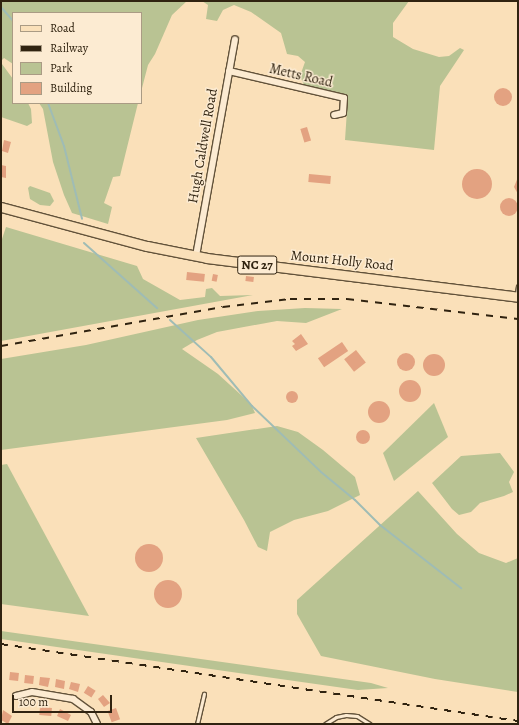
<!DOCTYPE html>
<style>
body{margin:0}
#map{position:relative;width:519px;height:725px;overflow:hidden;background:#fae0b9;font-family:Alegreya,serif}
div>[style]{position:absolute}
.green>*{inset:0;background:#b9c393}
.stream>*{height:2px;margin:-1px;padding:0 1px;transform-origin:1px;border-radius:1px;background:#9fbcb5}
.building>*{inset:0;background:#e3a281;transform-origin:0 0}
.round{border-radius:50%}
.roads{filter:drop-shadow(1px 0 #62523a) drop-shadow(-1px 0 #62523a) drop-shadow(0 1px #62523a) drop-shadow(0 -1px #62523a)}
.lane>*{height:3px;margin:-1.5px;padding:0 1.5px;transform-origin:1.5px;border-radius:1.5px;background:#fcebd2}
.street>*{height:6px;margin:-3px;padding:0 3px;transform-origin:3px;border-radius:3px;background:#fcebd2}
.primary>*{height:9px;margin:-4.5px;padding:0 4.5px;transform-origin:4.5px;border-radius:4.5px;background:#fae0b9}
.rail>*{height:2px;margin-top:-1px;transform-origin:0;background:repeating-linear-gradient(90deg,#302310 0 7px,transparent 0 14px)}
span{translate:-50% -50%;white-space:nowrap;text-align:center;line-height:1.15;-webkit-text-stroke:3px #fcebd2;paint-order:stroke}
.shield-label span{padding:1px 3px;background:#fcebd2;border:1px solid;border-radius:3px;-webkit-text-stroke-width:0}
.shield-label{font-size:13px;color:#302310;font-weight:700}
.street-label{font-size:14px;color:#302310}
.frame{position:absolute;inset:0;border:2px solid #302310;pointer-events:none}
.legend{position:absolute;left:12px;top:12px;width:130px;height:92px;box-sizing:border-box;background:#fcebd2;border:1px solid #aa9b84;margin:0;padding:5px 7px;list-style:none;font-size:12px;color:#302310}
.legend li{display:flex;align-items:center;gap:8px;height:20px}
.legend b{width:20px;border:1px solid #aa9b84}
.scale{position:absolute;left:12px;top:695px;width:100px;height:18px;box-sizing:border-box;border:2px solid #302310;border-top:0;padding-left:5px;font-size:12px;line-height:14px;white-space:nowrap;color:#302310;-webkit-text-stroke:3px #fcebd2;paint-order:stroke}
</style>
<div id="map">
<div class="green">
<div style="clip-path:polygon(1px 1px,187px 1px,172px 15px,155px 54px,148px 65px,141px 92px,141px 13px,13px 13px,13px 64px,4px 58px,2px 60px,2px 64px,13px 79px,13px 103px,28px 103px,31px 109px,32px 123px,27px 126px,1px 117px)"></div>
<div style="clip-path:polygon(202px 1px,409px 1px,393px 23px,393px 37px,413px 49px,439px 57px,449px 56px,460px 48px,464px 50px,440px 86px,434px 150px,345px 140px,348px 95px,304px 85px,300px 76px,305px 62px,298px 56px,287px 54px,281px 33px,251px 12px,234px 5px,223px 10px,217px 21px,206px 19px,208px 5px)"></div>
<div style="clip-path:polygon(39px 103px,138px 103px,120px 176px,113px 177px,104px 203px,112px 207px,108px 224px,72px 213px,64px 195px,53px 162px,43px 109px)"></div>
<div style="clip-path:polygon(30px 186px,50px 193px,54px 201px,50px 206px,40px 205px,30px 199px,28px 188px)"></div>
<div style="clip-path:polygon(6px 227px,137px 266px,143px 279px,180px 300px,205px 297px,206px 289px,212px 288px,220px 296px,253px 295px,1px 341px,1px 242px)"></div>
<div style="clip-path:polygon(305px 308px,342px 309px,306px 323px,277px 321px,217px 332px,197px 340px,182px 349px,218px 374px,251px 404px,255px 413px,227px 420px,1px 450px,1px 359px,86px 345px,198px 320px,258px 311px)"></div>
<div style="clip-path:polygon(434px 403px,448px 437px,394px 481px,383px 453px)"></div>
<div style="clip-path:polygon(277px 426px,298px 432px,323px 450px,355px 477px,360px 495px,328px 511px,294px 520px,270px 532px,267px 551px,258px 547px,244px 520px,196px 438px)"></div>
<div style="clip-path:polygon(500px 453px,514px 472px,509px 482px,513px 492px,504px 496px,480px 503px,471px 512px,459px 515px,452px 509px,432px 483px,461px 456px)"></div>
<div style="clip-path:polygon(7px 464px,89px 616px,1px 604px,1px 465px)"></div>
<div style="clip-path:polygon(418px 491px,457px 534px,479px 553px,506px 563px,518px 558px,518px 692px,435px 679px,321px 656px,297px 614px,297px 600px)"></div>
<div style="clip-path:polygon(1px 631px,371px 683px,388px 688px,358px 690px,1px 639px)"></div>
</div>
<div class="stream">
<div style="left:1px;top:7px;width:18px;rotate:49deg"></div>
<div style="left:48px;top:103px;width:46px;rotate:69.6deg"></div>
<div style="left:64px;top:146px;width:75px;rotate:76.1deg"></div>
<div style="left:84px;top:243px;width:98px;rotate:41.7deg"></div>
<div style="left:170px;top:320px;width:55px;rotate:42.1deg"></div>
<div style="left:211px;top:357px;width:64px;rotate:50.1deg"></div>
<div style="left:252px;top:406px;width:95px;rotate:43.7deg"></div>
<div style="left:321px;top:472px;width:44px;rotate:39.5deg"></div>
<div style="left:355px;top:500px;width:35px;rotate:45deg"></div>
<div style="left:380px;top:525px;width:103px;rotate:37.9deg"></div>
</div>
<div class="building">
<div class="round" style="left:494px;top:88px;width:18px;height:18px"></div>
<div style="left:307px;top:127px;width:14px;height:7px;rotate:73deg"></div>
<div style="clip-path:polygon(4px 140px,11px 142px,8px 153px,2px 151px)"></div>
<div style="clip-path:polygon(1px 165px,6px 166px,6px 178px,1px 177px)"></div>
<div class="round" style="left:462px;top:169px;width:30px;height:30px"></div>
<div style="left:309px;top:174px;width:22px;height:8px;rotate:5deg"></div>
<div style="clip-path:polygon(518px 177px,518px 194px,514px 187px)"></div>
<div class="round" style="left:500px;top:198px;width:18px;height:18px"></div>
<div style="left:187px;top:272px;width:18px;height:8px;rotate:6deg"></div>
<div style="left:213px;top:274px;width:5px;height:7px;rotate:11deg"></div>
<div style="left:246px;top:276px;width:8px;height:5px;rotate:7deg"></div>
<div style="clip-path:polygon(301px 334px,308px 344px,296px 351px,292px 346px,295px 344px,292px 341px)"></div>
<div style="left:342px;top:342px;width:11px;height:29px;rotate:56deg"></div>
<div style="left:356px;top:350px;width:16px;height:15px;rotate:52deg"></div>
<div class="round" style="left:397px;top:353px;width:18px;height:18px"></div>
<div class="round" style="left:423px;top:354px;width:22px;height:22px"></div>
<div class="round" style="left:399px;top:380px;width:22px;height:22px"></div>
<div class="round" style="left:286px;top:391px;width:12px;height:12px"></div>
<div class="round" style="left:368px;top:401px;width:22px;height:22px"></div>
<div class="round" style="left:356px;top:430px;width:14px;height:14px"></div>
<div class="round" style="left:135px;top:544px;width:28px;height:28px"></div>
<div class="round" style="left:154px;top:580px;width:28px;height:28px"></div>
<div style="left:10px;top:672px;width:9px;height:8px;rotate:6deg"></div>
<div style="left:25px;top:675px;width:9px;height:8px;rotate:6deg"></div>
<div style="clip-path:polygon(40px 677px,50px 678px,48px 687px,39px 685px)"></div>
<div style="clip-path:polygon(56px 679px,65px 681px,64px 689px,55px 687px)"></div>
<div style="clip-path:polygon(71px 682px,80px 684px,78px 692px,69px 689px)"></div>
<div style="left:88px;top:686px;width:9px;height:8px;rotate:32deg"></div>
<div style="clip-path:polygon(103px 695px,110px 703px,104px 707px,98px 699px)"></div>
<div style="left:40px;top:707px;width:12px;height:8px;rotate:5deg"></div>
<div style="left:116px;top:708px;width:12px;height:9px;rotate:70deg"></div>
<div style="clip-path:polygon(60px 709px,71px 715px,68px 721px,57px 716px)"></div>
<div style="clip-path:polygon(3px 710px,12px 716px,8px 724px,1px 720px)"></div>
</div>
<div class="roads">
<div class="lane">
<div style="left:517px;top:295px;width:9px;rotate:-84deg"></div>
<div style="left:197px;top:724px;width:31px;rotate:-77deg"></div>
<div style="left:325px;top:724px;width:13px;rotate:-32deg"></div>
<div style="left:336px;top:717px;width:10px;rotate:-11deg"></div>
<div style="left:346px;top:715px;width:11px;rotate:5deg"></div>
<div style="left:357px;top:716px;width:15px;rotate:32deg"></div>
</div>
<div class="street">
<div style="left:229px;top:71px;width:118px;rotate:13.2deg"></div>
<div style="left:344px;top:98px;width:15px;rotate:94deg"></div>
<div style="left:343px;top:113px;width:9px;rotate:167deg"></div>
<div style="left:196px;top:256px;width:220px;rotate:-79.8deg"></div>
<div style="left:16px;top:696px;width:16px;rotate:-14deg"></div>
<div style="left:32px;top:692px;width:42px;rotate:9.7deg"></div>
<div style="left:73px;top:699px;width:22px;rotate:36deg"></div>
<div style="left:91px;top:712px;width:13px;rotate:63deg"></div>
</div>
<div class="primary">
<div style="left:1px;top:207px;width:151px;rotate:15deg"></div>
<div style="left:147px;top:246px;width:61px;rotate:11.3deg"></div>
<div style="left:207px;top:258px;width:313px;rotate:7.1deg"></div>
</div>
</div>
<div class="rail">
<div style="left:1px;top:346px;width:225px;rotate:-10deg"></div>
<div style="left:223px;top:307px;width:67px;rotate:-6.8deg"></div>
<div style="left:290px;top:299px;width:57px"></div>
<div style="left:347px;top:299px;width:172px;rotate:6.7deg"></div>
<div style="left:1px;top:644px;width:523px;rotate:8.47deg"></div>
</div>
<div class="shield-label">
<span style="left:257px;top:265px">NC 27</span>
</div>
<div class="street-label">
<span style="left:301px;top:76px;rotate:13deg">Metts Road</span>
<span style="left:203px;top:146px;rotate:-80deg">Hugh Caldwell Road</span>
<span style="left:342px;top:261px;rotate:6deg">Mount Holly Road</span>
</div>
<div class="frame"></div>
<ul class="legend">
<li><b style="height:5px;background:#fae0b9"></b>Road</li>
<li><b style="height:5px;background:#302310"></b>Railway</li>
<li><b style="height:11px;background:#b9c393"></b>Park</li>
<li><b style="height:11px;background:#e3a281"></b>Building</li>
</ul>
<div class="scale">100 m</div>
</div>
